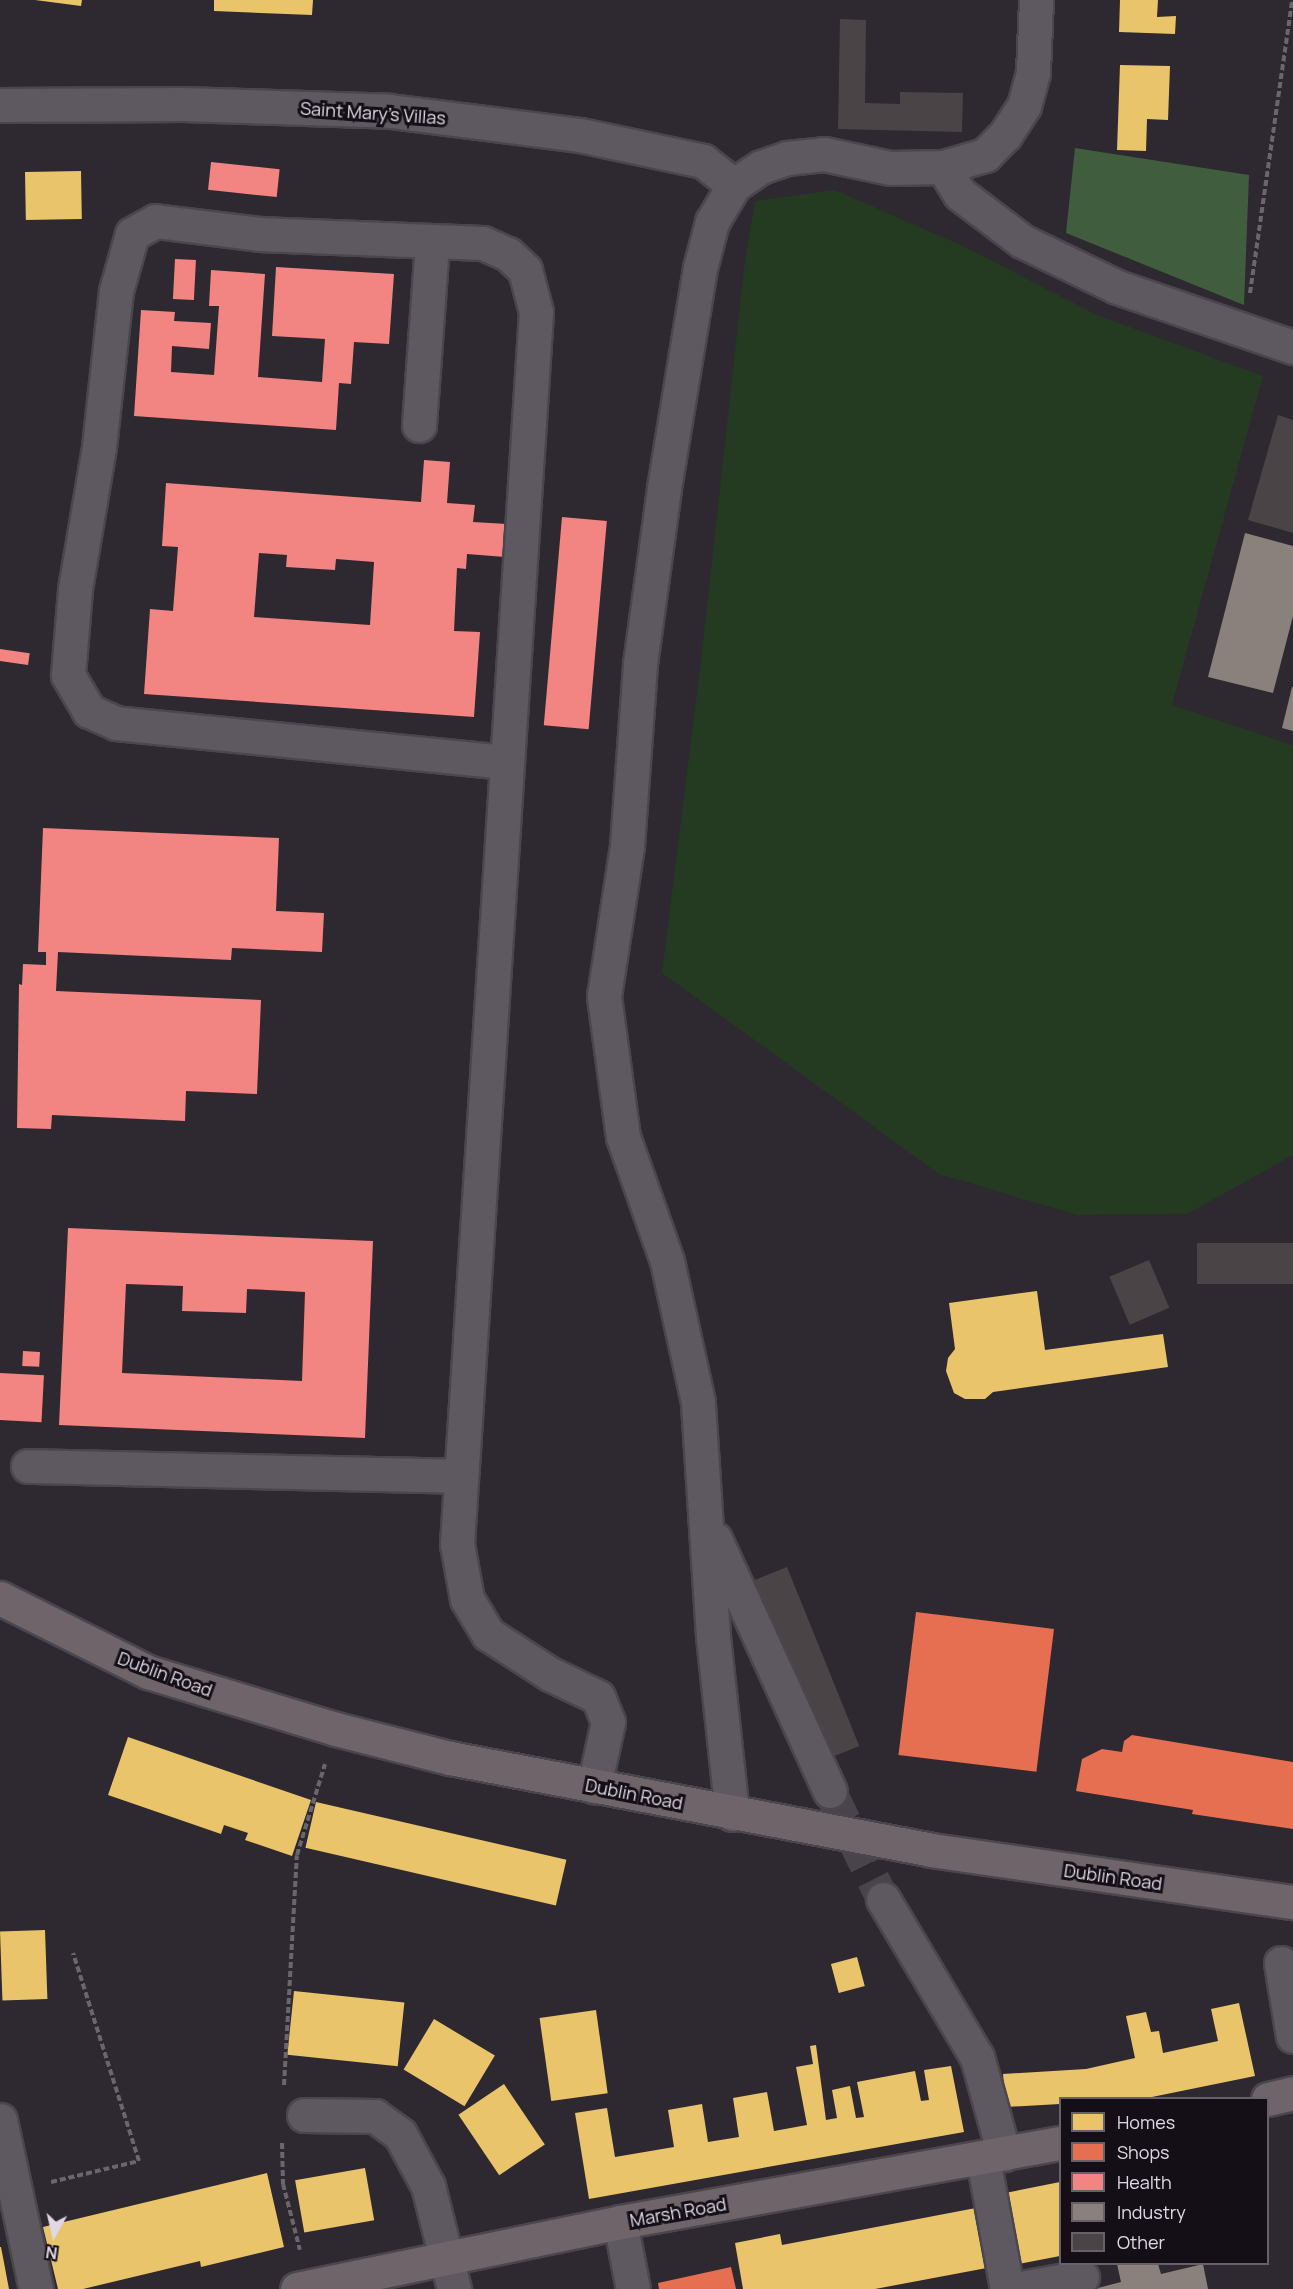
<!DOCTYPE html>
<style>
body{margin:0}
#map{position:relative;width:1293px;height:2289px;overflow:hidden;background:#2e2831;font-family:Manrope,sans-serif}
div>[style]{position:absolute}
.green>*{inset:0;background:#243a21}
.forest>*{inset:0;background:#405e3d}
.homes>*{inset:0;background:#e9c46a;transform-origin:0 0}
.shops>*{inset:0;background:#e76f51;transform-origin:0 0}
.health>*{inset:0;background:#f28482;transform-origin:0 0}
.industry>*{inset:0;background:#8a817c}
.building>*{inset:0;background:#4b4446;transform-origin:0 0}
.minor-tunnel>*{height:33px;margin-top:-16.5px;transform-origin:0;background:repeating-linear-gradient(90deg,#49434c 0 33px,transparent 0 49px)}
.path>*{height:4px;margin-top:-2px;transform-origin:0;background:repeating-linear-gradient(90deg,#6a676c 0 6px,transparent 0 9px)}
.roads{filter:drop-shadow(2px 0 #4a464e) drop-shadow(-2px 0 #4a464e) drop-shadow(0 2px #4a464e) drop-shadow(0 -2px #4a464e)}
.minor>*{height:33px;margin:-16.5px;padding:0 16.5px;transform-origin:16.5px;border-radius:16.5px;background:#5e5961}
.major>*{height:33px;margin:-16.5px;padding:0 16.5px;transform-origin:16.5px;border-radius:16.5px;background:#6e6469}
span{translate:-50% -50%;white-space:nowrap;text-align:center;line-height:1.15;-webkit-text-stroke:6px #140f17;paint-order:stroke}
.street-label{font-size:18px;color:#e0d9e5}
.legend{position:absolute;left:1059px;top:2097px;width:210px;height:168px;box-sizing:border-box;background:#140f17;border:2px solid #666069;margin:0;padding:8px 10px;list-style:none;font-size:18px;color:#e0d9e5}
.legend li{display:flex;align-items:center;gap:12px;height:30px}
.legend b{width:30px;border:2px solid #666069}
.north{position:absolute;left:24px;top:2205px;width:60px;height:60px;-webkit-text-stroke:4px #140f17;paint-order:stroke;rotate:188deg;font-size:16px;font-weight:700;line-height:24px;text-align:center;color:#e0d9e5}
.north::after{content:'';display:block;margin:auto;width:21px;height:27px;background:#e0d9e5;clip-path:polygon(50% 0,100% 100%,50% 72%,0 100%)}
</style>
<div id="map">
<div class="green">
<div style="clip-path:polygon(835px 190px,963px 246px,1097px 315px,1263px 376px,1172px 705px,1293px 745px,1293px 1155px,1187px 1214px,1077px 1215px,939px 1174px,662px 973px,701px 661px,745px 260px,755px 201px)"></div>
</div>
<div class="forest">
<div style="clip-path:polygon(1075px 148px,1249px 175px,1244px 305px,1066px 233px)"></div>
</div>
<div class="homes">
<div style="clip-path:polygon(35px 0,82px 0,81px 6px)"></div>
<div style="clip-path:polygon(214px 0,313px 0,312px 15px,214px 11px)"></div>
<div style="clip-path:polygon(1120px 0,1158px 0,1157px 17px,1176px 16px,1175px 34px,1119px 32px)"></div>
<div style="clip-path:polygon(1120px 65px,1170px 66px,1168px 120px,1147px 119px,1146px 151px,1117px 150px)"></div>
<div style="left:81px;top:171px;width:48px;height:56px;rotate:89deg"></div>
<div style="clip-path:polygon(1037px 1291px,1045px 1350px,1163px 1334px,1168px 1367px,993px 1392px,985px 1399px,965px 1399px,954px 1393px,946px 1371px,948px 1358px,955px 1349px,949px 1303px)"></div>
<div style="clip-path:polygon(128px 1737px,311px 1800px,292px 1856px,245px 1840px,248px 1833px,224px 1825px,221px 1834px,108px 1795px)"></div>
<div style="left:316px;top:1802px;width:257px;height:47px;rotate:13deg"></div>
<div style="left:45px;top:1930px;width:69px;height:45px;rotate:88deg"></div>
<div style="left:857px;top:1957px;width:30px;height:27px;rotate:75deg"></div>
<div style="left:294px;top:1991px;width:111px;height:64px;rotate:6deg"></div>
<div style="clip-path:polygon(1239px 2003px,1255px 2076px,1147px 2098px,1060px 2098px,1060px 2104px,1006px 2107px,1003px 2074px,1086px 2069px,1135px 2058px,1126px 2016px,1146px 2012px,1151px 2032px,1159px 2031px,1163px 2053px,1218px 2041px,1211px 2009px)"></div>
<div style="left:596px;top:2010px;width:84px;height:57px;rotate:82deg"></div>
<div style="left:434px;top:2019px;width:71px;height:59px;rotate:31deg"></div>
<div style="clip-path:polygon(816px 2045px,826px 2120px,837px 2118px,832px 2090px,850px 2086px,856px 2118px,864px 2117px,857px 2082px,915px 2071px,921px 2101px,929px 2100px,924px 2070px,951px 2066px,964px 2132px,589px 2199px,575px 2113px,607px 2108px,615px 2157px,674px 2147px,668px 2110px,702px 2104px,708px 2142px,739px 2137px,733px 2098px,767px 2092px,774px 2131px,807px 2125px,796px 2067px,813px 2064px,810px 2046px)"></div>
<div style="left:504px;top:2084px;width:73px;height:55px;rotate:56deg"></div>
<div style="left:365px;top:2168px;width:53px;height:71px;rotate:80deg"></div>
<div style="clip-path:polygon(267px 2173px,284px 2247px,201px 2267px,200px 2261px,83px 2289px,58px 2289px,43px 2227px)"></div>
<div style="clip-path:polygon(1060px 2182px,1060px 2256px,1014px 2265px,1000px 2194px)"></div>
<div style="clip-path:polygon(981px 2207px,992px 2267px,875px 2289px,743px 2289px,735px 2243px,780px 2234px,782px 2245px)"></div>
<div style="clip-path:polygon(0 2247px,1px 2247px,9px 2289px,0 2289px)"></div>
</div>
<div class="shops">
<div style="left:916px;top:1612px;width:139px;height:144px;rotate:7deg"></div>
<div style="clip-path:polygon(1132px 1735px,1293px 1762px,1293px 1829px,1192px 1814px,1193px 1810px,1076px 1791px,1082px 1759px,1102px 1749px,1122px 1752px,1124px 1741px)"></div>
<div style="clip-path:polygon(731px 2267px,736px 2289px,659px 2289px,658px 2283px)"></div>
</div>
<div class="health">
<div style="left:211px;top:162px;width:69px;height:28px;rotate:6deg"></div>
<div style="left:175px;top:259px;width:21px;height:40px;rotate:3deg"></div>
<div style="clip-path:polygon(276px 267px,394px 274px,389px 344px,354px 342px,351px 384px,339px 383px,336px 430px,134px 416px,141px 310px,175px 312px,174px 321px,211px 323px,209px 349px,172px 346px,171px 372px,214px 375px,219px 306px,209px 306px,211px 270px,265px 274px,258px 377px,322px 382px,325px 339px,272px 336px)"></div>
<div style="clip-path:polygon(evenodd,424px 460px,450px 462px,447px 503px,475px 505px,473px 522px,507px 524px,505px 557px,467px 554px,466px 569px,457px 568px,454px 631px,480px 632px,474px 717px,144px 694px,150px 609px,173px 611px,178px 547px,162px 546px,166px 483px,421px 502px,424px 460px,259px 553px,287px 555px,286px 567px,335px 570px,336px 559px,374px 562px,370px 625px,254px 617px,259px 553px)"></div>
<div style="left:562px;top:517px;width:45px;height:209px;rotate:5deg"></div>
<div style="left:0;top:649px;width:30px;height:12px;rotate:8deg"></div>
<div style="clip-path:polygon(43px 828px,279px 838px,276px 911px,324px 913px,322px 952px,232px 948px,231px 960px,58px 952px,56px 991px,261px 1000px,257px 1094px,186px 1091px,185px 1121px,52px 1115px,51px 1129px,17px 1128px,19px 984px,22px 985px,23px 964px,46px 965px,46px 952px,38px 952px)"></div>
<div style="clip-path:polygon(evenodd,68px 1228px,373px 1241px,365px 1438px,59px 1425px,68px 1228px,126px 1284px,183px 1286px,182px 1311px,246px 1313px,247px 1289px,305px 1292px,302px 1381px,122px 1373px,126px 1284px)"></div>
<div style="left:23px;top:1351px;width:17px;height:15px;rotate:3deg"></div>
<div style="left:0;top:1373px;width:44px;height:47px;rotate:3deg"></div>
</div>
<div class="industry">
<div style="clip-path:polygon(1245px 533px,1293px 546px,1293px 616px,1273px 693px,1208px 677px)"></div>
<div style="clip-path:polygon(1292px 687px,1293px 687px,1293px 731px,1282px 728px)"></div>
<div style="clip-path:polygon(1117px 2264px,1158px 2264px,1161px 2274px,1203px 2264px,1208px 2289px,1094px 2289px,1121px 2282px)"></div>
</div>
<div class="building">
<div style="clip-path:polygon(840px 19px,866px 20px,865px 103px,900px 104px,900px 92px,963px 93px,962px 132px,838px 129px)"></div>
<div style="clip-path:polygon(1278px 415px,1293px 420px,1293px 533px,1248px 520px)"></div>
<div style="left:1293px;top:1243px;width:41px;height:96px;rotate:90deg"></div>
<div style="left:1149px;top:1260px;width:52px;height:43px;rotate:67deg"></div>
<div style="left:787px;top:1567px;width:193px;height:38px;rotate:68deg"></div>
</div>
<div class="minor-tunnel">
<div style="left:830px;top:1791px;width:120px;rotate:63.9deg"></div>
</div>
<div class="path">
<div style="left:1250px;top:293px;width:296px;rotate:-81.8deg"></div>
<div style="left:284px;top:2085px;width:230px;rotate:-86.8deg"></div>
<div style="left:297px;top:1855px;width:95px;rotate:-72.9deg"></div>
<div style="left:282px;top:2143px;width:41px;rotate:88.6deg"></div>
<div style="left:283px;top:2184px;width:68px;rotate:75.6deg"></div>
<div style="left:51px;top:2182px;width:90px;rotate:-13.4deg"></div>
<div style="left:139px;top:2161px;width:218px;rotate:-107.6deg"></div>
</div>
<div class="roads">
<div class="minor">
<div style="left:0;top:105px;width:183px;rotate:-0.3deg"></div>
<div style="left:183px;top:104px;width:207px;rotate:1.9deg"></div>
<div style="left:390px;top:111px;width:192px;rotate:7.2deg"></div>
<div style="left:580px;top:135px;width:126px;rotate:11.9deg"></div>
<div style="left:703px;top:161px;width:39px;rotate:38deg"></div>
<div style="left:943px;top:167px;width:32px;rotate:58deg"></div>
<div style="left:960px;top:194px;width:78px;rotate:37.2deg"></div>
<div style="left:1022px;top:241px;width:106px;rotate:25.8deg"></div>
<div style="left:1117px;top:287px;width:186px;rotate:18.8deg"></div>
<div style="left:419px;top:425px;width:182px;rotate:-85.9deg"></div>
<div style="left:505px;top:762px;width:391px;rotate:-174.3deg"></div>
<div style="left:116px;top:723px;width:30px;rotate:-156deg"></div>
<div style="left:89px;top:711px;width:42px;rotate:-120.3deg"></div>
<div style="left:68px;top:675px;width:86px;rotate:-85.3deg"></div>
<div style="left:75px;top:589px;width:144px;rotate:-80.4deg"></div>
<div style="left:99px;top:447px;width:157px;rotate:-83.8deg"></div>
<div style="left:116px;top:291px;width:59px;rotate:-74.3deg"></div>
<div style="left:132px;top:234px;width:26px;rotate:-29deg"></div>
<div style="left:155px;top:221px;width:105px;rotate:7.1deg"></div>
<div style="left:259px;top:234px;width:224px;rotate:2.3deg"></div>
<div style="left:483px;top:243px;width:27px;rotate:24deg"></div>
<div style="left:508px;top:254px;width:23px;rotate:43deg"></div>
<div style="left:525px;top:270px;width:43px;rotate:75.3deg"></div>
<div style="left:536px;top:312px;width:1235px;rotate:93.67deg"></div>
<div style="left:457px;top:1544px;width:56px;rotate:79.7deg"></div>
<div style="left:467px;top:1599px;width:41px;rotate:59deg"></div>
<div style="left:488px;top:1634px;width:74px;rotate:32.8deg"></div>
<div style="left:550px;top:1674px;width:53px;rotate:25.6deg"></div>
<div style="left:598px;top:1697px;width:27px;rotate:68deg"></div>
<div style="left:608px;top:1722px;width:66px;rotate:102.3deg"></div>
<div style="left:28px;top:1466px;width:433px;rotate:1.3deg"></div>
<div style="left:715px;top:1539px;width:277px;rotate:65.5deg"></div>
<div style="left:732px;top:1814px;width:179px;rotate:-96.1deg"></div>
<div style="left:713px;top:1636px;width:234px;rotate:-93.7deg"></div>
<div style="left:698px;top:1402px;width:144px;rotate:-102.4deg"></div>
<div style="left:667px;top:1261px;width:132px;rotate:-109.5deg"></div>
<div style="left:623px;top:1137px;width:142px;rotate:-97.7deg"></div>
<div style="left:604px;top:996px;width:152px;rotate:-81.3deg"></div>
<div style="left:627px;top:846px;width:182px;rotate:-85.9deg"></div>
<div style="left:640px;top:664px;width:178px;rotate:-82.2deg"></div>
<div style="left:664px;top:488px;width:223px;rotate:-80.7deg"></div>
<div style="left:700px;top:268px;width:48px;rotate:-75.4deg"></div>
<div style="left:712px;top:222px;width:43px;rotate:-59.3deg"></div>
<div style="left:734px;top:185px;width:32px;rotate:-34deg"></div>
<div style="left:761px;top:167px;width:28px;rotate:-19deg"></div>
<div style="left:787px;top:158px;width:37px;rotate:-6deg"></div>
<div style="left:824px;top:154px;width:67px;rotate:12deg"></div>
<div style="left:890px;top:168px;width:53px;rotate:-1.1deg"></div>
<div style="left:943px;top:167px;width:44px;rotate:-15.9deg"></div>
<div style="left:985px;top:155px;width:28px;rotate:-45deg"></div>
<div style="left:1005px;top:135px;width:35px;rotate:-57deg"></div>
<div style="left:1024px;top:106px;width:35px;rotate:-75deg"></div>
<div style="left:1033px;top:72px;width:72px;rotate:-87.6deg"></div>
<div style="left:883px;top:1899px;width:184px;rotate:59.3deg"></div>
<div style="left:977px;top:2057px;width:101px;rotate:74.4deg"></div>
<div style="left:1281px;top:1963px;width:74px;rotate:80.7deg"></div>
<div style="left:304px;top:2115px;width:71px;rotate:0.8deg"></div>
<div style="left:375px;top:2116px;width:31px;rotate:36deg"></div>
<div style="left:400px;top:2134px;width:59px;rotate:61.7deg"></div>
<div style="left:428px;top:2186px;width:106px;rotate:75.8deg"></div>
<div style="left:0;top:2120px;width:173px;rotate:78deg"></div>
<div style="left:983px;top:2159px;width:132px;rotate:79.5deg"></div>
<div style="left:620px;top:2222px;width:68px;rotate:79deg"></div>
<div style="left:1016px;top:2289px;width:67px;rotate:-10.3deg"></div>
</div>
<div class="major">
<div style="left:0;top:1598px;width:165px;rotate:26.6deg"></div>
<div style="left:148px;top:1672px;width:196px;rotate:16.9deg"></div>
<div style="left:336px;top:1729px;width:118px;rotate:14.3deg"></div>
<div style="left:450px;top:1758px;width:490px;rotate:10.8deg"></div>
<div style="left:931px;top:1850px;width:366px;rotate:8.2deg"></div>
<div style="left:1268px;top:2099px;width:26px;rotate:-13deg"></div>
<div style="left:297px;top:2289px;width:330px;rotate:-11.7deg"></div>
<div style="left:620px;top:2222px;width:447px;rotate:-10.2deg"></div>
</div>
</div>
<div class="street-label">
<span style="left:373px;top:113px;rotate:4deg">Saint Mary's Villas</span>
<span style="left:165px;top:1674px;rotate:20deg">Dublin Road</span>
<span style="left:634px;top:1794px;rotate:11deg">Dublin Road</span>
<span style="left:1113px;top:1877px;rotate:8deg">Dublin Road</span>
<span style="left:678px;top:2212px;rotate:-10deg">Marsh Road</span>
</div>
<ul class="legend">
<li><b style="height:16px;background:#e9c46a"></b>Homes</li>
<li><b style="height:16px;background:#e76f51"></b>Shops</li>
<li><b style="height:16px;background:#f28482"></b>Health</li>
<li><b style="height:16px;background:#8a817c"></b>Industry</li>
<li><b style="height:16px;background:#4b4446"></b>Other</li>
</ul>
<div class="north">N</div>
</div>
